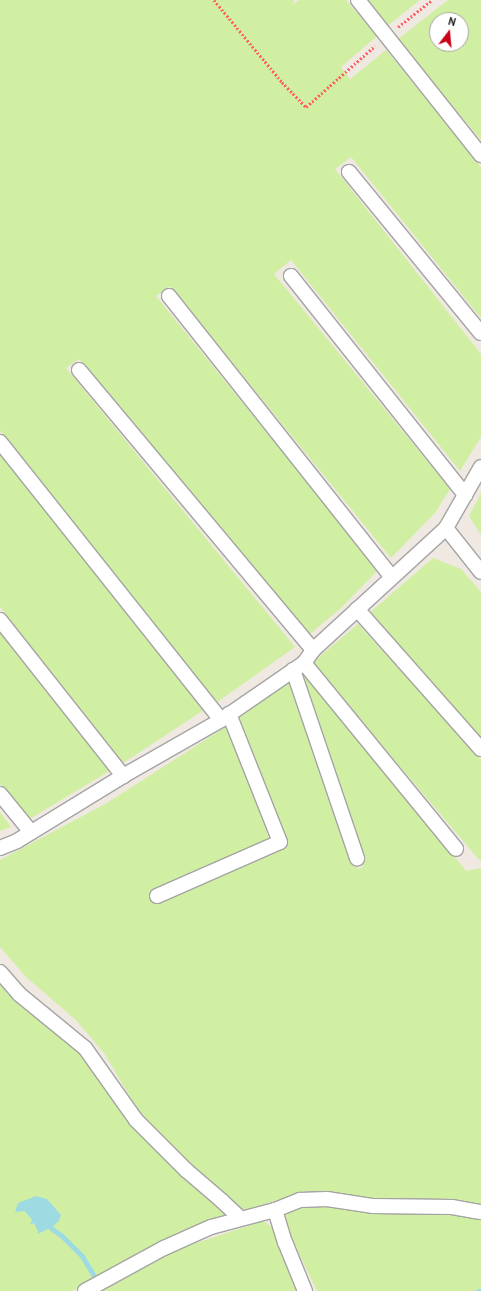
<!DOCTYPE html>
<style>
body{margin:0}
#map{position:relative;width:481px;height:1291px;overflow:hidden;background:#efe9e1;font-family:"PT Sans",sans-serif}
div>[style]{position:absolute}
.grass>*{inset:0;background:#d1efa2}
.water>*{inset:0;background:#9ddae1}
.stream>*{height:5px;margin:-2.5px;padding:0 2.5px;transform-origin:2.5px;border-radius:2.5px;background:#9ddae1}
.path>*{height:2.5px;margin-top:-1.25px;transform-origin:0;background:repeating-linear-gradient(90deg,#ff6265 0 2px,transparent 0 4px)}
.roads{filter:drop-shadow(1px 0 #a4a4a4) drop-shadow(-1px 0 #a4a4a4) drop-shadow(0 1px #a4a4a4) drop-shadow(0 -1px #a4a4a4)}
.minor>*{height:14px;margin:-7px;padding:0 7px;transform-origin:7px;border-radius:7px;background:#fff}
span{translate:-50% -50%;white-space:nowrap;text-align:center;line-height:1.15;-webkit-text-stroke:3.5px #fff;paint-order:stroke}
.north{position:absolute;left:429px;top:12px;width:40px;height:40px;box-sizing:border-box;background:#fff;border:1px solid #a5a5a5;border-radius:50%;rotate:16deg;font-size:11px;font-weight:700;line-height:16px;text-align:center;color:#1d1d1d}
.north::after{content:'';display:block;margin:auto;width:14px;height:18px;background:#c90018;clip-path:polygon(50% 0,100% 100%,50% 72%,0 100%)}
</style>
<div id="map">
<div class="grass">
<div style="clip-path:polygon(0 0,294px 0,292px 5px,299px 0,346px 0,377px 36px,341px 67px,350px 79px,386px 50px,481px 167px,481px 318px,351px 157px,335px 169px,481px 354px,481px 437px,460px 471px,291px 260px,274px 274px,450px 489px,435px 513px,391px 558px,170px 286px,156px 296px,378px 570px,342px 607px,310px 634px,79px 359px,66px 368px,295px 647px,216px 703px,0 431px)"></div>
<div style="clip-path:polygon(366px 0,420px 0,386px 27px)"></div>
<div style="clip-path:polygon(evenodd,448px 0,481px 0,481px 140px,397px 40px,448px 0,437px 20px,461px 20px,461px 44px,437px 44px,437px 20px)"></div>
<div style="clip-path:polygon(0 453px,204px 710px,123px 763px,0 607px)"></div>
<div style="clip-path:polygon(481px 493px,481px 535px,469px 516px)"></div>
<div style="clip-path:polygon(433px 558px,461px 569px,481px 592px,481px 740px,367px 615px)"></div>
<div style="clip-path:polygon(358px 624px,481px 759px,481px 862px,312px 663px)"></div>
<div style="clip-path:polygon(0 630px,111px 770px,28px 820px,0 784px)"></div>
<div style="clip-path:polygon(305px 669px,466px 871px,481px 868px,481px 1206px,456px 1200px,363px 1199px,307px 1191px,242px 1211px,144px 1120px,104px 1053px,76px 1020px,26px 977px,0 947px,0 860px,107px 803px,230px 724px,269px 838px,149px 894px,155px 903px,286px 845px,238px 719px,291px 679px,357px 869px,363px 867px,300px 673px)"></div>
<div style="clip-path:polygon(0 812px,11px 827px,0 831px)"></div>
<div style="clip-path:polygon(0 980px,85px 1059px,148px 1139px,227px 1216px,158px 1242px,73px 1291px,0 1291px)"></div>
<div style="clip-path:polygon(326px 1206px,451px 1212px,481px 1216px,481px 1291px,317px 1291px,281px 1216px,301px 1207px)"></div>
<div style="clip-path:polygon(263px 1221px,278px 1231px,302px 1291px,100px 1291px,112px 1283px,172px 1251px)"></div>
</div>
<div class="water">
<div style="clip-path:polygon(36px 1196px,47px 1199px,61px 1215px,59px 1221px,51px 1228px,37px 1234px,38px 1231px,34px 1223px,30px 1225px,32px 1220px,25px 1211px,15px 1212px,18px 1203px)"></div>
</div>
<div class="stream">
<div style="left:51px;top:1228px;width:14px;rotate:36deg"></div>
<div style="left:62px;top:1236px;width:28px;rotate:45deg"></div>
<div style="left:82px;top:1256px;width:23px;rotate:59deg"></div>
<div style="left:478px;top:1291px;width:3px"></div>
</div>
<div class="path">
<div style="left:214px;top:0;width:107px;rotate:50.3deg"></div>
<div style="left:282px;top:82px;width:35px;rotate:46deg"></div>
<div style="left:306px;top:107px;width:92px;rotate:-41.5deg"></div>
<div style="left:398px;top:27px;width:43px;rotate:-38.5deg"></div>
</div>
<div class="roads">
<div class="minor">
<div style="left:358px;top:0;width:198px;rotate:51.6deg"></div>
<div style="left:349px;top:172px;width:208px;rotate:50.7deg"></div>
<div style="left:291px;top:276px;width:280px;rotate:51.5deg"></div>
<div style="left:169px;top:296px;width:359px;rotate:51.6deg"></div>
<div style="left:79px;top:370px;width:365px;rotate:50.1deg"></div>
<div style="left:0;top:442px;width:355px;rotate:51.5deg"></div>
<div style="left:446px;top:528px;width:56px;rotate:51.5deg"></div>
<div style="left:357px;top:609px;width:187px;rotate:48.5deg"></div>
<div style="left:0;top:620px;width:199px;rotate:51.7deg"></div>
<div style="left:304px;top:663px;width:240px;rotate:50.7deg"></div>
<div style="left:293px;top:670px;width:199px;rotate:71.2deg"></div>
<div style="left:0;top:794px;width:49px;rotate:50.8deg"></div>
<div style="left:0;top:848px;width:18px;rotate:-22deg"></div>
<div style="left:17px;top:841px;width:124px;rotate:-31.5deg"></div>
<div style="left:123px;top:776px;width:113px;rotate:-29.7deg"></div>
<div style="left:221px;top:720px;width:101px;rotate:-34.5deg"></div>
<div style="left:304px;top:663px;width:16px;rotate:-55deg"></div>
<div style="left:313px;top:650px;width:180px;rotate:-42.5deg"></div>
<div style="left:446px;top:528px;width:70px;rotate:-60.2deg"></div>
<div style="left:157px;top:896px;width:134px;rotate:-23.7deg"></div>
<div style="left:280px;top:842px;width:138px;rotate:-111.7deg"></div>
<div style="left:0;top:972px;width:29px;rotate:49deg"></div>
<div style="left:19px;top:994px;width:85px;rotate:39.3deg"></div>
<div style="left:85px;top:1048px;width:88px;rotate:54.7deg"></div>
<div style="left:136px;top:1120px;width:71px;rotate:45deg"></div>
<div style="left:186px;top:1170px;width:48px;rotate:40.7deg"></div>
<div style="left:222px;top:1201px;width:25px;rotate:43deg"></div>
<div style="left:275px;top:1210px;width:34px;rotate:73deg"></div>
<div style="left:285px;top:1242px;width:53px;rotate:67.8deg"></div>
<div style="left:85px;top:1291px;width:90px;rotate:-28.6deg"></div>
<div style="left:164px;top:1248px;width:51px;rotate:-24.1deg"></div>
<div style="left:211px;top:1227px;width:66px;rotate:-14.9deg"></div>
<div style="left:275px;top:1210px;width:27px;rotate:-22deg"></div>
<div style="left:300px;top:1200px;width:27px;rotate:-2deg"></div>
<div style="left:327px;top:1199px;width:47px;rotate:8.7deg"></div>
<div style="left:373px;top:1206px;width:79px;rotate:0.7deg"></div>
<div style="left:452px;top:1207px;width:29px;rotate:10deg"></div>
</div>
</div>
<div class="north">N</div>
</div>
